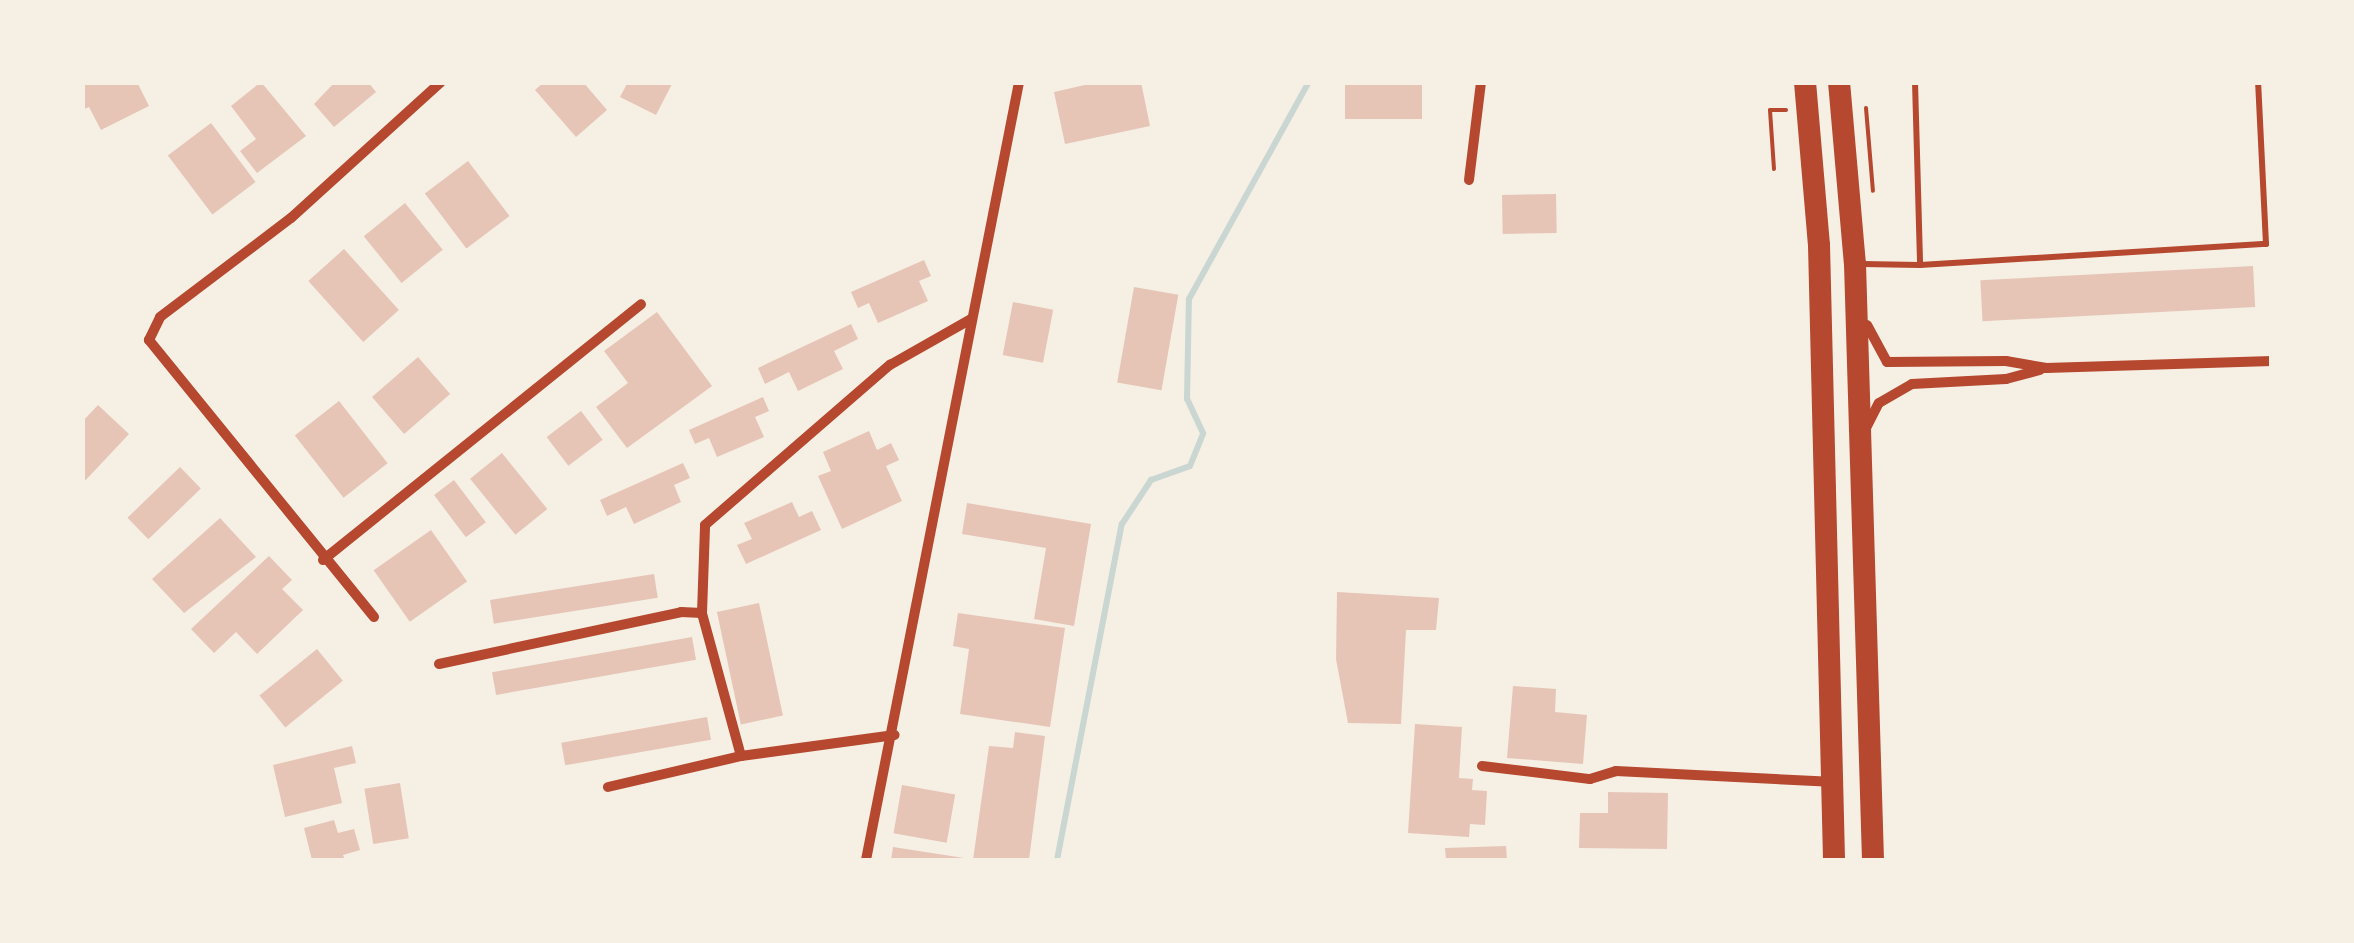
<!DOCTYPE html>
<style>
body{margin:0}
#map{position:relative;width:2354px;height:943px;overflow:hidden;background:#f6efe4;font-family:Lato,sans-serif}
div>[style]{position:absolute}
.stream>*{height:6px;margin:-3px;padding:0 3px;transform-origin:3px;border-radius:3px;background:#c9d6d2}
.building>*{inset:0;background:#e6c5b7;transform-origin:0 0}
.path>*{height:4px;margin:-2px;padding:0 2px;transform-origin:2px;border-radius:2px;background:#b5482f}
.service>*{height:6px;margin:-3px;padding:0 3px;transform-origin:3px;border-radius:3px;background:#b5482f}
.minor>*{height:10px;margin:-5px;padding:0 5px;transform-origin:5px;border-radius:5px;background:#b5482f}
.trunk>*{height:22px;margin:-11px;padding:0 11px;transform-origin:11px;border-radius:11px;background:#b5482f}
span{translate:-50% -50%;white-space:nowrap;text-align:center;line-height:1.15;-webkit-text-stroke:9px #f6efe4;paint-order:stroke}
.frame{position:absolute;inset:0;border:85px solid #f6efe4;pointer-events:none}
</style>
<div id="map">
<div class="stream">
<div style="left:1057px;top:860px;width:342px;rotate:-79.1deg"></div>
<div style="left:1122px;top:524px;width:53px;rotate:-56.6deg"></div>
<div style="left:1151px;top:480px;width:41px;rotate:-19.7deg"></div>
<div style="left:1190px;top:466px;width:35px;rotate:-68deg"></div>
<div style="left:1203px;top:433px;width:38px;rotate:-115deg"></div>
<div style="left:1187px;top:399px;width:100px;rotate:-88.9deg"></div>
<div style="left:1189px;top:299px;width:248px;rotate:-61.1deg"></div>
</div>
<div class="building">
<div style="clip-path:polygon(82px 82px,137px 82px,149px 106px,101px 130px,89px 107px,82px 110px)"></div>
<div style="clip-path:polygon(261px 82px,306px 136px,257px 173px,240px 151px,256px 139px,231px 106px)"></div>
<div style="clip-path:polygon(335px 82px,368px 82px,376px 92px,334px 127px,314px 104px)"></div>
<div style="clip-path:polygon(544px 82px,583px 82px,607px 110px,576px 137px,535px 90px)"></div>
<div style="clip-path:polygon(628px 82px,673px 82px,656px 115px,620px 97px)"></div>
<div style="clip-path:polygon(1098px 82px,1141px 82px,1150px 126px,1065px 144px,1054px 92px)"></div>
<div style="left:1345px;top:82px;width:77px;height:37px"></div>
<div style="left:211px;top:123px;width:74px;height:54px;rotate:53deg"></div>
<div style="left:468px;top:161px;width:69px;height:54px;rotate:53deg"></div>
<div style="left:1556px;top:194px;width:39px;height:54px;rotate:89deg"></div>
<div style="left:405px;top:203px;width:60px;height:53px;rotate:51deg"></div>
<div style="left:344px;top:249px;width:82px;height:48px;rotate:48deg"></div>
<div style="clip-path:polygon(924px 260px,931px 276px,919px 281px,928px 301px,878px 323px,869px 303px,858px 308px,851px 292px)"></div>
<div style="left:2253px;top:266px;width:41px;height:273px;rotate:87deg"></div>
<div style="left:1134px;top:287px;width:45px;height:97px;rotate:10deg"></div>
<div style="left:1013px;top:302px;width:41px;height:54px;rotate:11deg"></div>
<div style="clip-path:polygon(657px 312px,712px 386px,627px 448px,596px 407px,628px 383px,604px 351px)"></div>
<div style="clip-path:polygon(851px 324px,858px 339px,834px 351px,843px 369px,798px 391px,789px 372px,765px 384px,758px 368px)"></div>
<div style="left:418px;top:357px;width:49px;height:61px;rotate:49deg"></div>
<div style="clip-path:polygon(763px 397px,769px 411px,755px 417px,764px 437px,717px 457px,709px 438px,695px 444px,689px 430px)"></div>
<div style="left:339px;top:401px;width:79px;height:56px;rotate:52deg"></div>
<div style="clip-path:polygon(98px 405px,129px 434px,82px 484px,82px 422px)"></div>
<div style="left:581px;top:411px;width:36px;height:43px;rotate:53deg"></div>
<div style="clip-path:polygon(869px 431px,877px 450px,891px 443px,899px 460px,886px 466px,902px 501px,842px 529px,818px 476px,831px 471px,823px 452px)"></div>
<div style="left:502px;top:453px;width:72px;height:41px;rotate:51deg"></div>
<div style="clip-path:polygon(683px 463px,690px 478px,674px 485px,681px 502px,634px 524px,626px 507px,607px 516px,600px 500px)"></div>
<div style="left:180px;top:467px;width:30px;height:73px;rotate:46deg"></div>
<div style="left:454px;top:480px;width:53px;height:25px;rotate:53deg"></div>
<div style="clip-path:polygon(792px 502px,799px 517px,812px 511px,821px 530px,746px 564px,737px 545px,752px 539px,744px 523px)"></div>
<div style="clip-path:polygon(967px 503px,1091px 524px,1074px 626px,1034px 619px,1046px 548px,962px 534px)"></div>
<div style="clip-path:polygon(220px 518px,256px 557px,184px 613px,152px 579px)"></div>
<div style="left:431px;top:530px;width:63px;height:70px;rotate:55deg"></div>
<div style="clip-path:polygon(269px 556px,292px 580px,282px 589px,303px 610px,257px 654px,236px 632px,214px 653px,191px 629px)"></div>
<div style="left:654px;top:574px;width:24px;height:166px;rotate:81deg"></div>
<div style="clip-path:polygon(1337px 592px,1439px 598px,1436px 630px,1406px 630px,1401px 724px,1348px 723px,1336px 659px)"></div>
<div style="left:759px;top:603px;width:115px;height:43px;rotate:78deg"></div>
<div style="clip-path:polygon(958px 613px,1065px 628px,1050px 727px,960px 714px,969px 649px,953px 646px)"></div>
<div style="left:692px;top:637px;width:23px;height:203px;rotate:80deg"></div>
<div style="left:317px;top:649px;width:41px;height:74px;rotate:51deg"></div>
<div style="clip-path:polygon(1513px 686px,1556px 689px,1555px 712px,1587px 715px,1583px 764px,1507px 758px)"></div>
<div style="left:707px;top:717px;width:23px;height:148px;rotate:80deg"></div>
<div style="clip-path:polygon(1415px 724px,1462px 727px,1459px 778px,1473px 779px,1472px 790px,1487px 791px,1485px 825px,1470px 824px,1469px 837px,1408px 833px)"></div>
<div style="clip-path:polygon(1015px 732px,1045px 736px,1029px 860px,973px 860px,989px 746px,1013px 748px)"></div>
<div style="clip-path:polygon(352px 746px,356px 763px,334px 768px,342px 803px,285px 817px,273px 765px)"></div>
<div style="left:400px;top:783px;width:56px;height:36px;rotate:81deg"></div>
<div style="left:902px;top:785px;width:54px;height:49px;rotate:10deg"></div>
<div style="clip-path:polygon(1608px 792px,1668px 793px,1667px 849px,1579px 848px,1580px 813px,1608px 813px)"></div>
<div style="clip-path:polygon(334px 820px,338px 833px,354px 829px,360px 850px,343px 855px,345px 860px,312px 860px,304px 828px)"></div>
<div style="clip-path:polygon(1506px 846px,1507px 860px,1446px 860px,1445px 848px)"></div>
<div style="clip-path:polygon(893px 847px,964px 858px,964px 860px,891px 860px)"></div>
</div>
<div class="path">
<div style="left:1866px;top:108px;width:83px;rotate:85.2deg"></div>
<div style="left:1774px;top:169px;width:59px;rotate:-93.9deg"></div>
<div style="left:1770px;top:110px;width:16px"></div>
</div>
<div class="service">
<div style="left:1915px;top:82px;width:183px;rotate:88.4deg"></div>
<div style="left:1920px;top:265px;width:347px;rotate:-3.5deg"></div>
<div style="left:2266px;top:244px;width:162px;rotate:-92.8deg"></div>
<div style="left:1862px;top:264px;width:58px;rotate:1deg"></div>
</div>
<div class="minor">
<div style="left:1469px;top:180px;width:99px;rotate:-83deg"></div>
<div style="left:1867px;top:325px;width:42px;rotate:61.6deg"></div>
<div style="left:1887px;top:362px;width:119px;rotate:-0.5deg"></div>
<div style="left:2006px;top:361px;width:41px;rotate:9.9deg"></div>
<div style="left:2046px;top:368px;width:226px;rotate:-1.8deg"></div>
<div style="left:1865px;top:430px;width:30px;rotate:-63deg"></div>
<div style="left:1879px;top:403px;width:38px;rotate:-30deg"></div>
<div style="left:1912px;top:384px;width:94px;rotate:-3deg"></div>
<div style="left:2006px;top:379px;width:35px;rotate:-15deg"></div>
<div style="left:323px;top:560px;width:408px;rotate:-38.8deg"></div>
<div style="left:374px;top:617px;width:357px;rotate:-129.1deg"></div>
<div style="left:149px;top:340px;width:25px;rotate:-64deg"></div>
<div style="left:160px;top:317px;width:164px;rotate:-37.1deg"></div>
<div style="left:291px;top:218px;width:202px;rotate:-42.2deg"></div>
<div style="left:439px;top:664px;width:248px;rotate:-12.1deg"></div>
<div style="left:681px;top:612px;width:21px;rotate:3deg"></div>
<div style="left:741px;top:756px;width:148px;rotate:-105.3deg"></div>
<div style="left:702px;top:613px;width:88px;rotate:-88deg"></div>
<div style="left:705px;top:525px;width:245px;rotate:-40.9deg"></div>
<div style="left:890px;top:365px;width:93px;rotate:-29.6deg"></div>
<div style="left:1482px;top:766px;width:109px;rotate:6.9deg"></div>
<div style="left:1590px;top:779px;width:27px;rotate:-17deg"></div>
<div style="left:1616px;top:771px;width:214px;rotate:2.9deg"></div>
<div style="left:608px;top:787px;width:137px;rotate:-13.1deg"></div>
<div style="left:741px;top:756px;width:155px;rotate:-7.8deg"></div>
<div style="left:866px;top:860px;width:793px;rotate:-78.87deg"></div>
</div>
<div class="trunk">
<div style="left:1805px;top:82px;width:164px;rotate:85.1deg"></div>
<div style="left:1819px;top:245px;width:615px;rotate:88.6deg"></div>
<div style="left:1839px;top:82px;width:183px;rotate:85deg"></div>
<div style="left:1855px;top:264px;width:596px;rotate:88.27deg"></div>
</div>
<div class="frame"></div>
</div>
